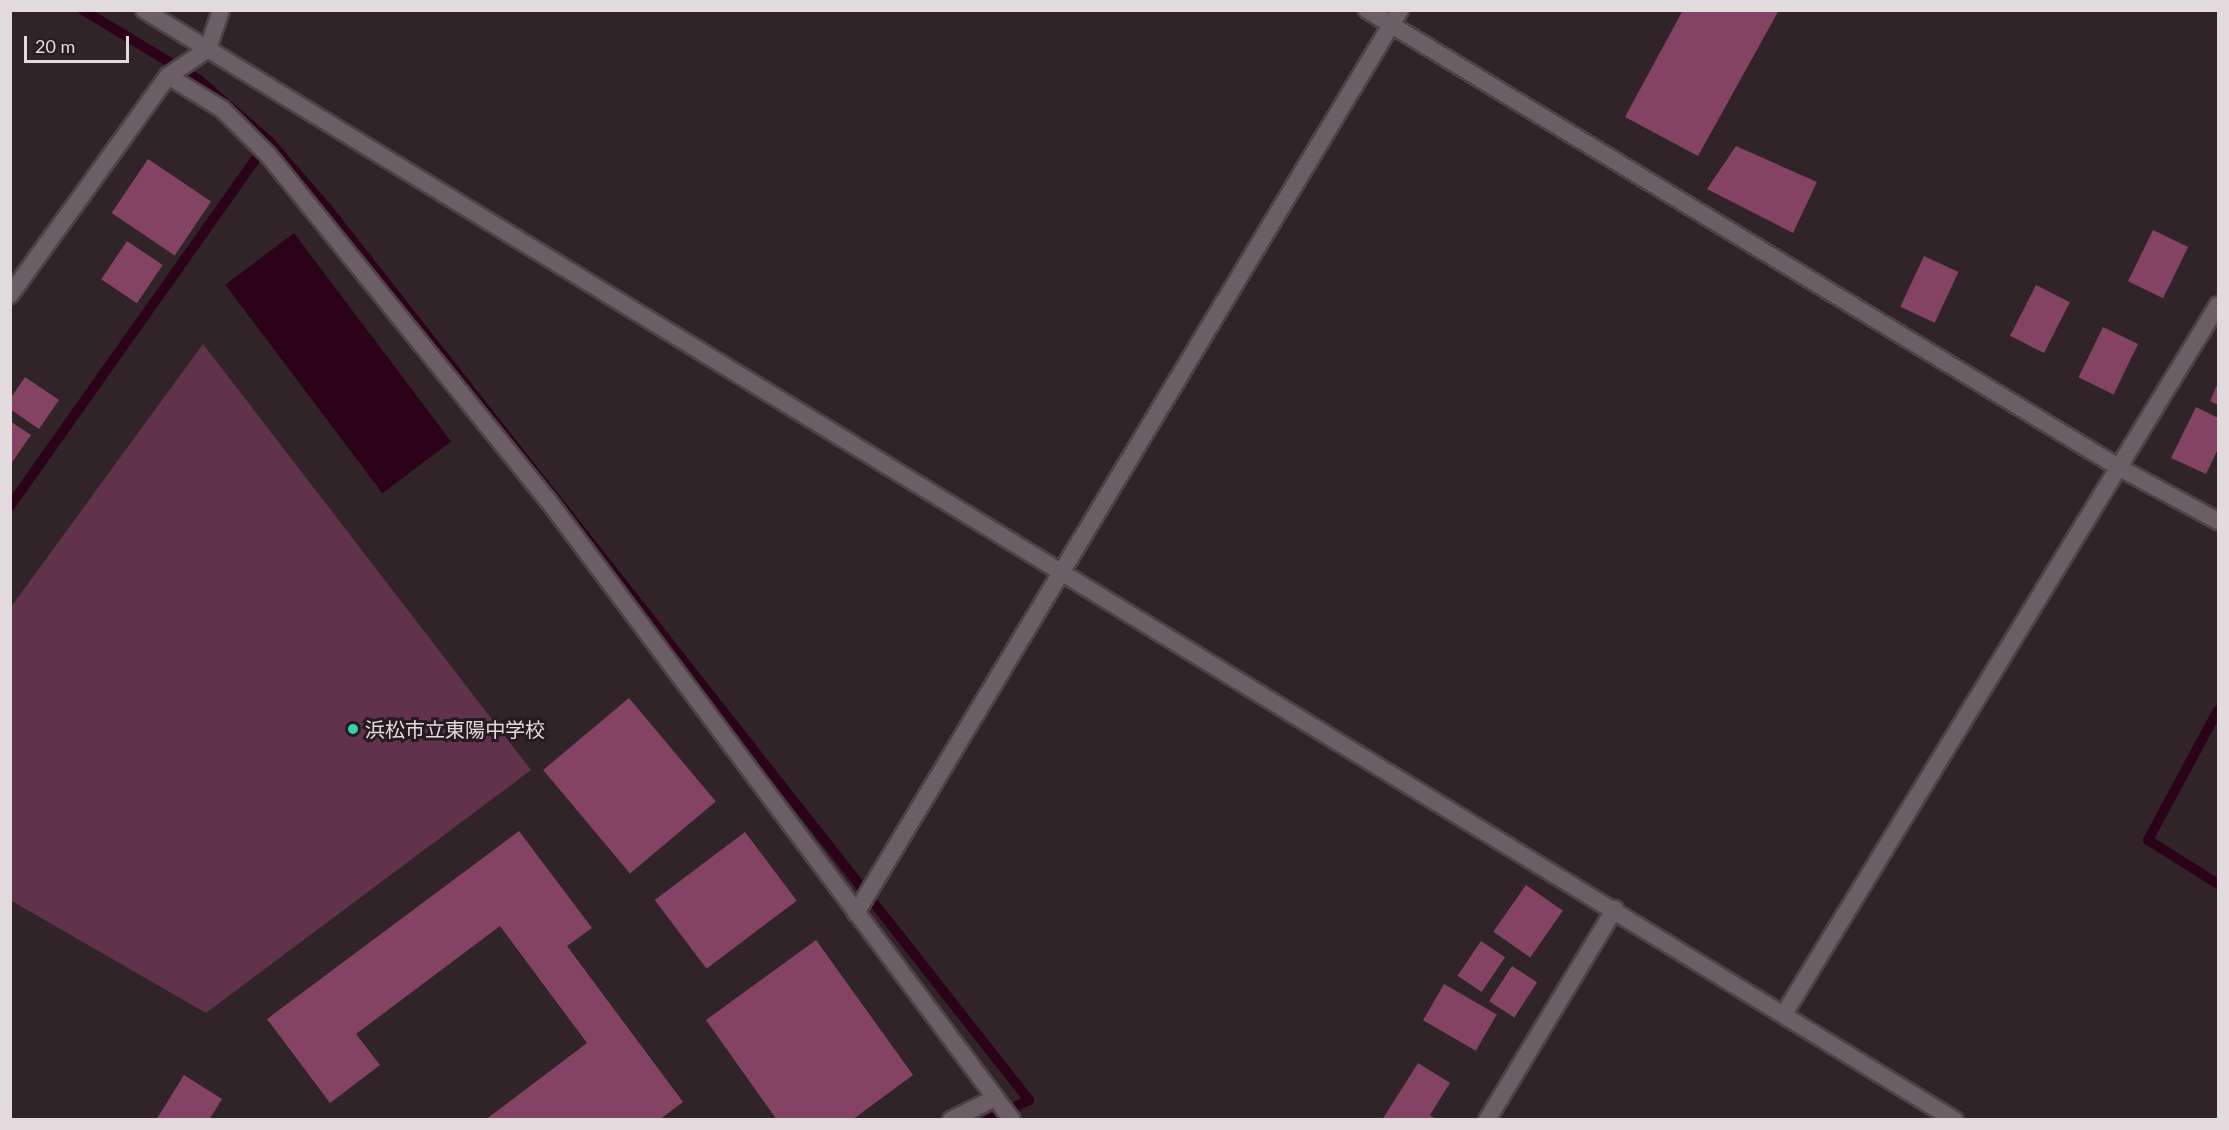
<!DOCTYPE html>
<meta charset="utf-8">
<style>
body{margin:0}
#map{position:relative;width:2229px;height:1130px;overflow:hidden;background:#302429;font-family:Lato,"Noto Sans JP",sans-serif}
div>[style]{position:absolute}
.green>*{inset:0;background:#61334a}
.water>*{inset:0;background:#2c011a;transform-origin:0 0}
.stream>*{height:10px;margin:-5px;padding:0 5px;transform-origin:5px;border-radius:5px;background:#2c011a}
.building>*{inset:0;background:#844264;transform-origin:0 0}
.roads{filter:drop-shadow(2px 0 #4d4347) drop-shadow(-2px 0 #4d4347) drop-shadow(0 2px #4d4347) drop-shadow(0 -2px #4d4347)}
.minor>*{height:16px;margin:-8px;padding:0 8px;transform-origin:8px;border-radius:8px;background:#6b5e64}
.tertiary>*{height:16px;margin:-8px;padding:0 8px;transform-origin:8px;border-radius:8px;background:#6b5e64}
.dots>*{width:16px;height:16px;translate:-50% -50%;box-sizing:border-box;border:3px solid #261b20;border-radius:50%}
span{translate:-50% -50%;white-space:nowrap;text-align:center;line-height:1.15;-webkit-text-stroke:6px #261b20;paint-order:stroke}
.poi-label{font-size:20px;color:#e2dbde}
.left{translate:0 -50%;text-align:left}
.frame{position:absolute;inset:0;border:12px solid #e2dbde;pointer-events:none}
.scale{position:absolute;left:24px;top:36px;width:105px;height:27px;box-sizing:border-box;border:3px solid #e2dbde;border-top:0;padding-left:8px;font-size:18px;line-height:21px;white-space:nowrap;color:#e2dbde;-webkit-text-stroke:4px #261b20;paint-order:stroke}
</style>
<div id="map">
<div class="green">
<div style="clip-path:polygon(203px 344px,531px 770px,206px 1013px,10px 900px,11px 607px)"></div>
</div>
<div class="water">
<div style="left:294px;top:233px;width:261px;height:86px;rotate:53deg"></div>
</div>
<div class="stream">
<div style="left:83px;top:10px;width:135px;rotate:31.1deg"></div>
<div style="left:199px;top:80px;width:93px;rotate:41.1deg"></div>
<div style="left:269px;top:141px;width:89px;rotate:49.1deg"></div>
<div style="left:327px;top:208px;width:1135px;rotate:51.8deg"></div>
<div style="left:1029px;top:1100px;width:46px;rotate:154deg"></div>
<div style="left:10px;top:506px;width:441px;rotate:-54.7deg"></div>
<div style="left:2218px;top:710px;width:148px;rotate:118.3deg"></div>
<div style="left:2148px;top:840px;width:83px;rotate:32.2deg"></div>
</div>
<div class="building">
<div style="clip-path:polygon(1683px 10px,1779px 10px,1698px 156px,1625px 117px)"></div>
<div style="clip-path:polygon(1736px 146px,1817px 182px,1793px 233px,1707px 189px)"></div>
<div style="left:148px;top:159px;width:76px;height:65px;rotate:34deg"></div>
<div style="left:2153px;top:230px;width:39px;height:57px;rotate:26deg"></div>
<div style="left:127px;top:241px;width:43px;height:46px;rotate:34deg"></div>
<div style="left:1924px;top:256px;width:38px;height:56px;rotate:25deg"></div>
<div style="left:2036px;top:285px;width:38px;height:57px;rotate:27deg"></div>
<div style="left:2103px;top:327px;width:39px;height:56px;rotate:26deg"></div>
<div style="clip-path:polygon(25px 377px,59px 400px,39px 429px,10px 409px,10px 399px)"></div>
<div style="clip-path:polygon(2218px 383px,2218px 405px,2210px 401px)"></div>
<div style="clip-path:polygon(2196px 407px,2218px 418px,2218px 449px,2206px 474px,2171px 458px)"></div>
<div style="clip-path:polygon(10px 421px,31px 435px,10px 465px)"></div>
<div style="left:629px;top:698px;width:135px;height:112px;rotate:50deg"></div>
<div style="clip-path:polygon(519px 831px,592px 928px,567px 946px,683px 1102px,659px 1120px,485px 1120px,587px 1043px,500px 926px,356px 1034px,380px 1065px,330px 1103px,267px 1019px)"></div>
<div style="left:745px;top:832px;width:86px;height:113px;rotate:53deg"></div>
<div style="left:1526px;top:885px;width:45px;height:57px;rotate:35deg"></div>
<div style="clip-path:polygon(816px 940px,913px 1075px,852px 1120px,777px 1120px,706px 1020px)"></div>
<div style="left:1481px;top:941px;width:29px;height:42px;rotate:34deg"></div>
<div style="left:1512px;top:966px;width:30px;height:42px;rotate:33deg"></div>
<div style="left:1444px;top:984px;width:61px;height:42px;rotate:30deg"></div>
<div style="clip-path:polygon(1418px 1063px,1450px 1083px,1430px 1115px,1437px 1120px,1382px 1120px)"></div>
<div style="clip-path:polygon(184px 1075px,222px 1099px,209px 1120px,156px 1120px)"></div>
</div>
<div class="roads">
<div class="minor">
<div style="left:1367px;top:10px;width:879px;rotate:31.32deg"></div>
<div style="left:2118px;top:467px;width:114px;rotate:28.4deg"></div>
<div style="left:168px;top:76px;width:63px;rotate:31.4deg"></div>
<div style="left:222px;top:109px;width:66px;rotate:45deg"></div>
<div style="left:269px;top:156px;width:442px;rotate:51deg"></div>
<div style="left:547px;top:499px;width:776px;rotate:53.17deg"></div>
<div style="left:10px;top:295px;width:270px;rotate:-54.2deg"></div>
<div style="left:168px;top:76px;width:48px;rotate:-34deg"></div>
<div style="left:208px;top:49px;width:41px;rotate:-71.6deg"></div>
<div style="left:856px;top:913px;width:1054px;rotate:-58.93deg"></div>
<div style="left:1784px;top:1014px;width:831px;rotate:-58.53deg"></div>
<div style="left:951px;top:1120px;width:49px;rotate:-26.6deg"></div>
<div style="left:1487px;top:1120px;width:247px;rotate:-58.8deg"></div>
</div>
<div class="tertiary">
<div style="left:144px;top:10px;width:2124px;rotate:31.51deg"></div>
</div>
</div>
<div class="dots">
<div style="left:353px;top:729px;background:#31d4a9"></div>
</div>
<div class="poi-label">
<span class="left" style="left:365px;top:729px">浜松市立東陽中学校</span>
</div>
<div class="frame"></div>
<div class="scale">20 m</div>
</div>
